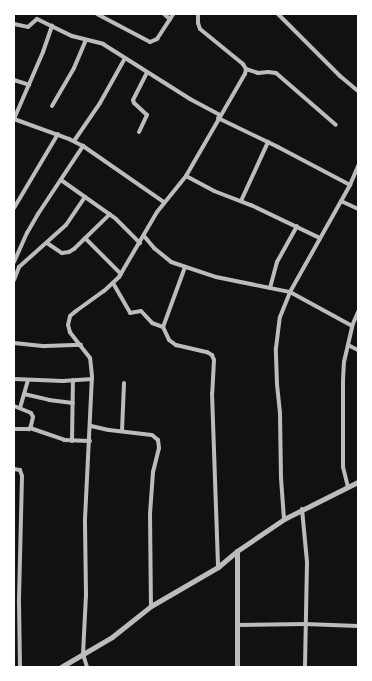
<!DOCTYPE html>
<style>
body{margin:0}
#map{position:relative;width:372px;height:681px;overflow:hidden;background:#111;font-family:"PT Sans",sans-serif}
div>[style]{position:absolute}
.minor>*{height:4px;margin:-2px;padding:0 2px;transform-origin:2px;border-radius:2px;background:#bcbcbc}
.tertiary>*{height:5px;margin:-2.5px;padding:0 2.5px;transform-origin:2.5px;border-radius:2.5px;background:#bcbcbc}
span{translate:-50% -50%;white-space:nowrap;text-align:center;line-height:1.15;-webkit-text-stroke:3px #fff;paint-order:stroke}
.frame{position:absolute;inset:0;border:15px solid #fff;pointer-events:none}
</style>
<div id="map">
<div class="minor">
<div style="left:97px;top:14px;width:60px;rotate:27.8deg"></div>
<div style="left:150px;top:42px;width:8px;rotate:-23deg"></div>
<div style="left:157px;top:39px;width:30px;rotate:-57deg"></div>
<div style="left:164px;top:14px;width:8px;rotate:40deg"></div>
<div style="left:278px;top:14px;width:88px;rotate:45deg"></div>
<div style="left:340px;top:76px;width:23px;rotate:40deg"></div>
<div style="left:14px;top:24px;width:14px;rotate:12deg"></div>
<div style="left:28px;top:27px;width:12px;rotate:-42deg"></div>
<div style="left:37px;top:19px;width:39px;rotate:26deg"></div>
<div style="left:72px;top:36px;width:32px;rotate:14deg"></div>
<div style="left:103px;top:44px;width:103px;rotate:32.3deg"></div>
<div style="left:190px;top:99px;width:34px;rotate:28deg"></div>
<div style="left:246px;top:69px;width:13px;rotate:18deg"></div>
<div style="left:258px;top:73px;width:10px;rotate:-6deg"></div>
<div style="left:268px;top:72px;width:8px;rotate:7deg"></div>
<div style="left:276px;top:73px;width:79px;rotate:40.9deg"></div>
<div style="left:14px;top:80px;width:16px;rotate:18deg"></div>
<div style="left:52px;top:106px;width:44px;rotate:-59.9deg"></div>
<div style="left:74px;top:68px;width:30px;rotate:-67deg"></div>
<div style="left:218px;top:118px;width:67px;rotate:25.8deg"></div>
<div style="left:278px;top:147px;width:81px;rotate:27.8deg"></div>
<div style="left:14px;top:119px;width:59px;rotate:20deg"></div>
<div style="left:69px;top:139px;width:16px;rotate:27deg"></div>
<div style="left:83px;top:146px;width:98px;rotate:34.7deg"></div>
<div style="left:14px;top:119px;width:73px;rotate:-66.6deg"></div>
<div style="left:43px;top:52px;width:28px;rotate:-71deg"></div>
<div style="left:139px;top:132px;width:19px;rotate:-65deg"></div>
<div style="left:147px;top:115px;width:18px;rotate:-137deg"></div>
<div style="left:134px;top:103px;width:3px;rotate:-108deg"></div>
<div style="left:133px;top:100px;width:31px;rotate:-63deg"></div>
<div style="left:74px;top:141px;width:46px;rotate:-55.6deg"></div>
<div style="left:100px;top:103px;width:51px;rotate:-60.9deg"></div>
<div style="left:186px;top:176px;width:32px;rotate:28deg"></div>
<div style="left:214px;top:191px;width:40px;rotate:21deg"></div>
<div style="left:251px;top:205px;width:76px;rotate:25.6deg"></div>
<div style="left:61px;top:180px;width:67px;rotate:35.3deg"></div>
<div style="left:116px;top:219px;width:34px;rotate:45deg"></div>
<div style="left:241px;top:201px;width:65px;rotate:-65.4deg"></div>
<div style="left:341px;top:201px;width:19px;rotate:25deg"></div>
<div style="left:14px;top:208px;width:86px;rotate:-59.3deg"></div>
<div style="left:144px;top:236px;width:16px;rotate:50deg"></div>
<div style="left:154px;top:248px;width:22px;rotate:39deg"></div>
<div style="left:171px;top:262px;width:47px;rotate:18.4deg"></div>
<div style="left:216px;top:277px;width:76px;rotate:11.5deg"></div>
<div style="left:290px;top:292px;width:71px;rotate:28.7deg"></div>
<div style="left:85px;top:238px;width:51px;rotate:45deg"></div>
<div style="left:47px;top:243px;width:18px;rotate:34deg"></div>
<div style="left:62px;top:253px;width:7px;rotate:-8deg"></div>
<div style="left:69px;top:252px;width:6px;rotate:-31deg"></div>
<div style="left:74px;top:249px;width:50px;rotate:-44.2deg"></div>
<div style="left:14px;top:262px;width:32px;rotate:-66deg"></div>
<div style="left:27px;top:233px;width:22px;rotate:-60deg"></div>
<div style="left:38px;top:214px;width:82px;rotate:-56.5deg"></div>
<div style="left:185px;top:267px;width:64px;rotate:110.1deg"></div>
<div style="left:163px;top:327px;width:14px;rotate:65deg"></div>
<div style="left:169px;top:340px;width:9px;rotate:36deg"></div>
<div style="left:176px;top:345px;width:32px;rotate:13deg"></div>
<div style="left:207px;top:352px;width:6px;rotate:31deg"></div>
<div style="left:212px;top:355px;width:5px;rotate:68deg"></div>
<div style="left:214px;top:360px;width:33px;rotate:93deg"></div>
<div style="left:212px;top:393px;width:174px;rotate:88deg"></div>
<div style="left:14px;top:280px;width:14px;rotate:-69deg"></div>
<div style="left:19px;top:267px;width:63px;rotate:-41.8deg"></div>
<div style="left:66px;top:225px;width:34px;rotate:-56deg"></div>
<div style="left:113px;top:283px;width:34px;rotate:60deg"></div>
<div style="left:130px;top:313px;width:11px;rotate:-10deg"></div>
<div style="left:141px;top:311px;width:16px;rotate:47deg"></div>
<div style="left:152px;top:323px;width:12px;rotate:20deg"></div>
<div style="left:270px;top:288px;width:27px;rotate:-75deg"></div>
<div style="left:277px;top:262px;width:41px;rotate:-60.9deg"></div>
<div style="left:14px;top:343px;width:31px;rotate:6deg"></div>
<div style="left:45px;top:346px;width:36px;rotate:-2deg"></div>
<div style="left:348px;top:345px;width:11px;rotate:27deg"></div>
<div style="left:14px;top:379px;width:49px;rotate:2.3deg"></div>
<div style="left:63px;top:381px;width:29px;rotate:-4deg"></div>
<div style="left:24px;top:394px;width:26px;rotate:13deg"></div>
<div style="left:49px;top:400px;width:24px;rotate:7deg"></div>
<div style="left:14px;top:406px;width:18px;rotate:22deg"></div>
<div style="left:31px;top:413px;width:4px;rotate:63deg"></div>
<div style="left:33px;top:417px;width:9px;rotate:103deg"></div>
<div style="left:31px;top:426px;width:4px;rotate:124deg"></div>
<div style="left:29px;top:429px;width:15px;rotate:180deg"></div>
<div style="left:20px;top:408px;width:29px;rotate:-74deg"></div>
<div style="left:91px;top:426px;width:18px;rotate:13deg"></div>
<div style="left:109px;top:430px;width:43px;rotate:6.6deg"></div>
<div style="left:152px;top:435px;width:8px;rotate:40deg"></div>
<div style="left:158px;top:440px;width:8px;rotate:83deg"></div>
<div style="left:159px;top:448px;width:25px;rotate:104deg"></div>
<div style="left:153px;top:472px;width:42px;rotate:94.1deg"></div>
<div style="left:150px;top:514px;width:92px;rotate:89.4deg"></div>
<div style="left:30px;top:428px;width:36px;rotate:19deg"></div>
<div style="left:64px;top:440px;width:26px;rotate:2deg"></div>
<div style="left:122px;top:431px;width:48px;rotate:-87.6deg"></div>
<div style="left:72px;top:441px;width:61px;rotate:-89.1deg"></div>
<div style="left:14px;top:469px;width:6px;rotate:9deg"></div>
<div style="left:20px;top:470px;width:6px;rotate:72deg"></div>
<div style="left:22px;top:476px;width:127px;rotate:91.4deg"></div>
<div style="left:19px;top:603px;width:64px;rotate:89.1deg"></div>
<div style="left:348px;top:487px;width:21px;rotate:-104deg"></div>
<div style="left:343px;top:467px;width:87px;rotate:-90deg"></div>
<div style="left:343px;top:380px;width:18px;rotate:-87deg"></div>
<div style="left:344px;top:362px;width:37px;rotate:-77deg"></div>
<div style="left:352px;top:326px;width:15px;rotate:-67deg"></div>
<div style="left:302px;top:509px;width:53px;rotate:84.6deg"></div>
<div style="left:307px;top:562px;width:105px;rotate:91.1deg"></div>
<div style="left:284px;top:519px;width:41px;rotate:-94.2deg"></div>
<div style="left:281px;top:478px;width:65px;rotate:-90.9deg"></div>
<div style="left:280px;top:413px;width:29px;rotate:-96deg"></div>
<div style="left:277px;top:384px;width:36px;rotate:-92deg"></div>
<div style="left:276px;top:348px;width:31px;rotate:-83deg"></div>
<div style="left:280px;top:317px;width:27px;rotate:-68deg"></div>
<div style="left:290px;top:292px;width:123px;rotate:-60.7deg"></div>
<div style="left:350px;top:185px;width:21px;rotate:-67deg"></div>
<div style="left:238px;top:625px;width:67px;rotate:-0.9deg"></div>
<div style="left:305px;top:624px;width:53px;rotate:2.2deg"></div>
<div style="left:87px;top:667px;width:14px;rotate:-107deg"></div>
<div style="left:83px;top:654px;width:59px;rotate:-87.1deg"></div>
<div style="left:86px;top:595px;width:76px;rotate:-90.8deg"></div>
<div style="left:85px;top:519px;width:143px;rotate:-87.2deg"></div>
<div style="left:92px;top:376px;width:18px;rotate:-96deg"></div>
<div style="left:90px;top:358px;width:33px;rotate:-128deg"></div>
<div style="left:70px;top:332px;width:7px;rotate:-106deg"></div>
<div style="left:68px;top:325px;width:9px;rotate:-77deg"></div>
<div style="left:70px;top:316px;width:8px;rotate:-40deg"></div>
<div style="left:76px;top:311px;width:34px;rotate:-36deg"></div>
<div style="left:104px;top:291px;width:21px;rotate:-43deg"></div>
<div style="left:119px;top:277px;width:75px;rotate:-59.7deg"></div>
<div style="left:157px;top:212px;width:46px;rotate:-51.1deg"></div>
<div style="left:186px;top:176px;width:118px;rotate:-60deg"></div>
<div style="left:245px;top:74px;width:5px;rotate:-79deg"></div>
<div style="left:246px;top:69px;width:6px;rotate:-121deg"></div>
<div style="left:243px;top:64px;width:55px;rotate:-140.9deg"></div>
<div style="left:200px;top:29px;width:6px;rotate:-108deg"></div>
<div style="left:198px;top:23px;width:9px;rotate:-90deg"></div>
</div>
<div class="tertiary">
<div style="left:237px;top:551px;width:116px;rotate:90deg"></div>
<div style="left:61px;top:667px;width:59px;rotate:-30.5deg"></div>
<div style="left:112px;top:637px;width:50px;rotate:-38.5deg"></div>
<div style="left:151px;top:606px;width:78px;rotate:-30.2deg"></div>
<div style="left:218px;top:567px;width:25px;rotate:-40deg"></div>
<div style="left:237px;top:551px;width:57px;rotate:-34.2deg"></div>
<div style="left:284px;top:519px;width:83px;rotate:-26.6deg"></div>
</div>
<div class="frame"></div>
</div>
